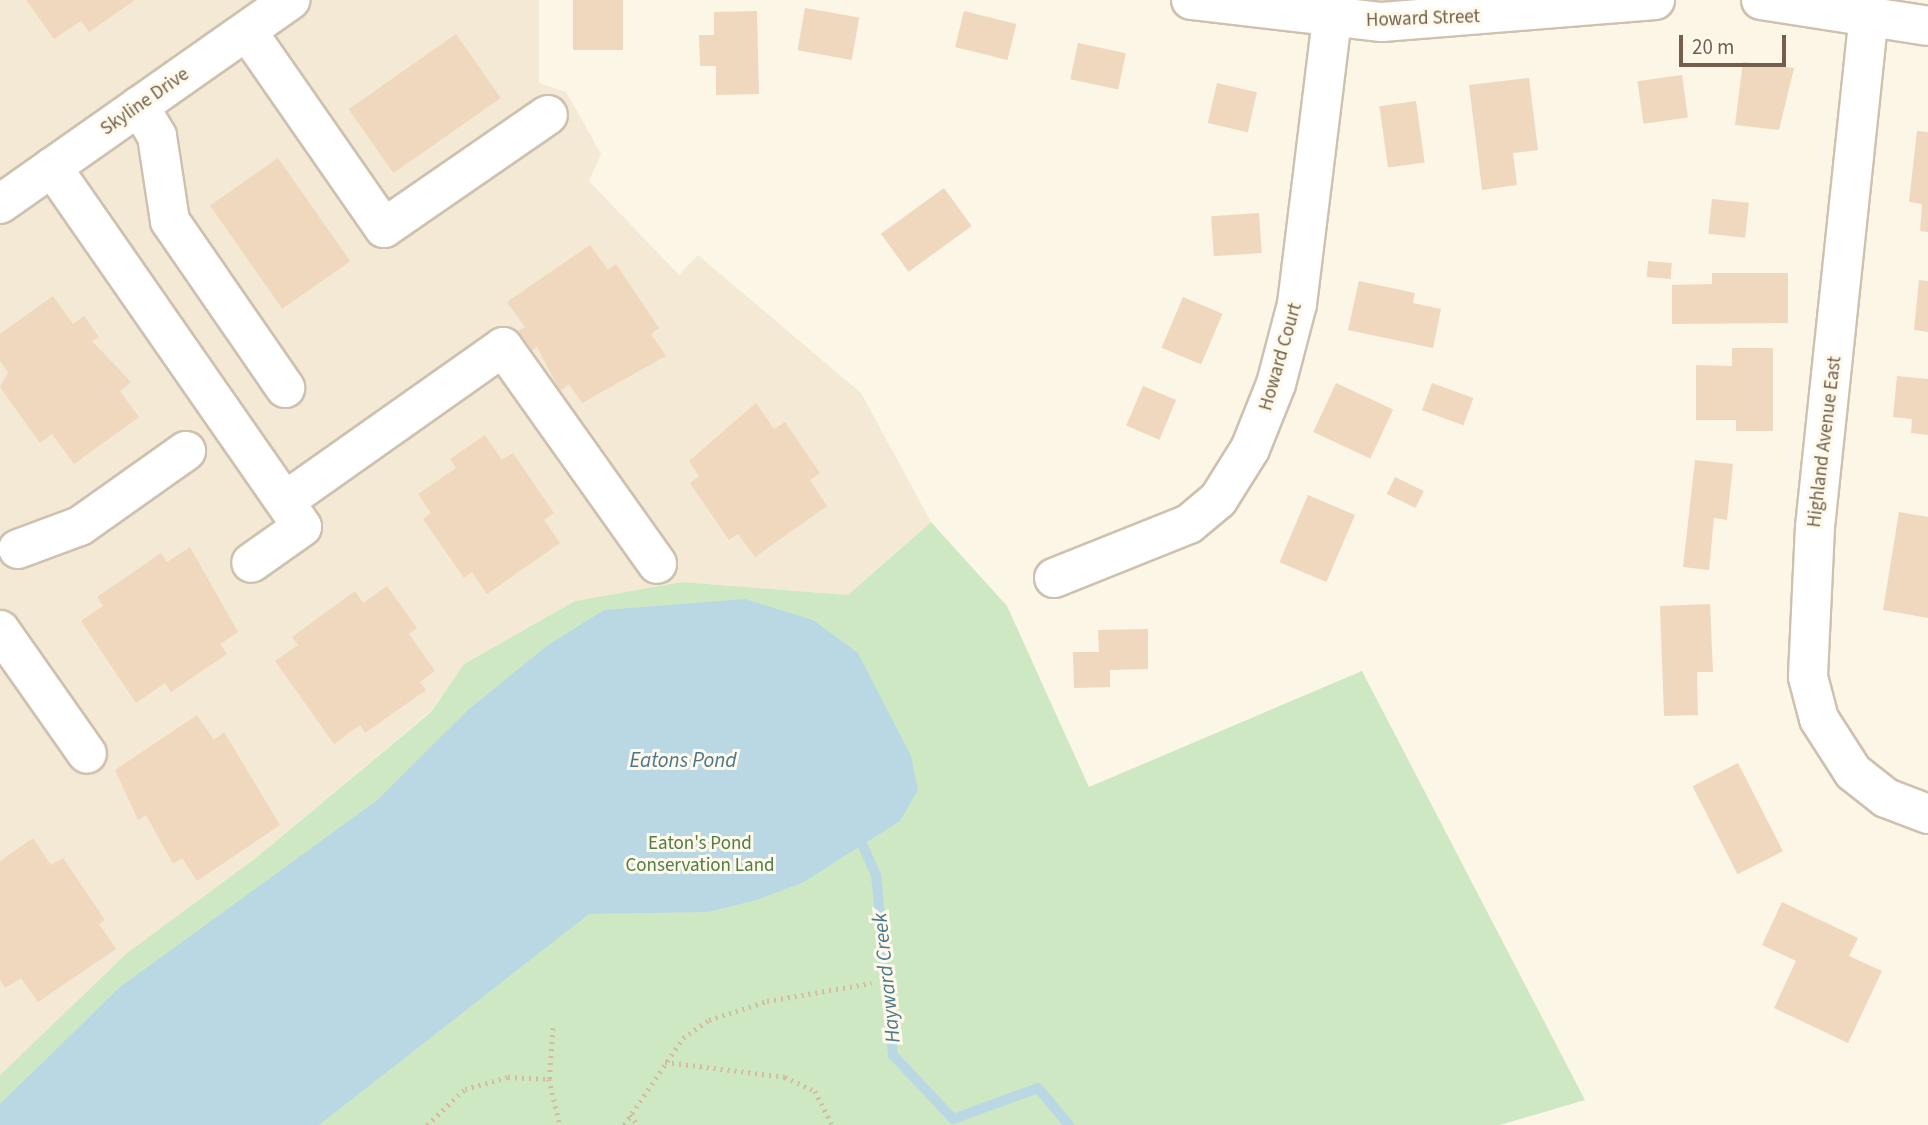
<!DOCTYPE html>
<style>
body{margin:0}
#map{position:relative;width:1928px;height:1125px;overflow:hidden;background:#fbf6e5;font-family:"Source Sans 3",sans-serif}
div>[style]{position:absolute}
.residential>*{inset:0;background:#f3e9d4}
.green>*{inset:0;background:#cee8c4}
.water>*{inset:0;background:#bad8e4}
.stream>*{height:10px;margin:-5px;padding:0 5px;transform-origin:5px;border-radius:5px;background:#bad8e4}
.building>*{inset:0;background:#f0d8be;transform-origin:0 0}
.path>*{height:4.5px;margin-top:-2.25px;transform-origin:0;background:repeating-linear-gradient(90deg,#d4bca1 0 2px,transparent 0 7px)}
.roads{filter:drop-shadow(2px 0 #cec1af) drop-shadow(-2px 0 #cec1af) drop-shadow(0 2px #cec1af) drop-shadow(0 -2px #cec1af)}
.minor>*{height:38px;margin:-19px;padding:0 19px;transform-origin:19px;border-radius:19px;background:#fff}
span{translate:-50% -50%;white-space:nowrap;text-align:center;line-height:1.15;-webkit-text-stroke:6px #fef9eb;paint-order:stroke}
.street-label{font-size:19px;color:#735f4b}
.park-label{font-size:19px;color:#4f7e46}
.water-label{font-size:21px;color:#49788c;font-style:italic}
.scale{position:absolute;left:1679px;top:35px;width:107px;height:32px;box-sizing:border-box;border:4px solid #735f4b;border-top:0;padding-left:9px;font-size:21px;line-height:24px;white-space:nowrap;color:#735f4b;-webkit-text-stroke:5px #fef9eb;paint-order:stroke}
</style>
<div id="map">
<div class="residential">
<div style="clip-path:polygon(0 0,539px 0,539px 83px,566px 92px,601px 154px,589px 181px,679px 275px,698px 255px,861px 393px,931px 522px,848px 595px,682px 582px,575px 601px,464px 664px,431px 711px,257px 857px,127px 953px,0 1075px)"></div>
</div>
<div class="green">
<div style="clip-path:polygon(931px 522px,1007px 606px,1089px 787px,1362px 671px,1585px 1100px,1500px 1125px,0 1125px,0 1075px,127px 953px,257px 857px,431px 712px,464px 664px,575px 601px,682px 582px,848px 595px)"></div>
</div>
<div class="water">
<div style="clip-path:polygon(745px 599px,813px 620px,858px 653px,911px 756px,918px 790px,900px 821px,804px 882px,757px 900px,708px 912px,589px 914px,319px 1125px,0 1125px,0 1104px,120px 987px,376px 801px,469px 709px,548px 645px,604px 610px)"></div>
</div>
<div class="stream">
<div style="left:863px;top:846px;width:32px;rotate:66deg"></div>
<div style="left:876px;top:875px;width:181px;rotate:84.6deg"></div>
<div style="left:893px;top:1055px;width:88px;rotate:46.8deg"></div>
<div style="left:953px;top:1119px;width:90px;rotate:-20deg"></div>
<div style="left:1038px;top:1088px;width:48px;rotate:50deg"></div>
</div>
<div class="building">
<div style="clip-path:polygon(26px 0,135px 0,89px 32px,81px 21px,54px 39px)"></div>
<div style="left:573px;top:0;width:50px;height:50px"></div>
<div style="left:805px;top:8px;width:55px;height:43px;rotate:10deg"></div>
<div style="clip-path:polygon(757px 11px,759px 94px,716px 95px,716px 66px,700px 66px,699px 35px,714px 35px,714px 12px)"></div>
<div style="left:964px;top:11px;width:54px;height:37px;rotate:14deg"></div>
<div style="left:456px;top:34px;width:78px;height:131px;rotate:55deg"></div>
<div style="left:1078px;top:43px;width:49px;height:37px;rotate:12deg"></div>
<div style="clip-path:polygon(1743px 62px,1794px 68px,1779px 130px,1735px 125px)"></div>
<div style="left:1682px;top:75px;width:43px;height:45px;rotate:82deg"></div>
<div style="clip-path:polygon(1529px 78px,1538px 150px,1513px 153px,1517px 185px,1482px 190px,1469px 85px)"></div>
<div style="left:1217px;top:83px;width:41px;height:41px;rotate:13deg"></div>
<div style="left:1416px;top:101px;width:62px;height:37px;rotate:82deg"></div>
<div style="clip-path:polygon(1917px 131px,1928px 132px,1928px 232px,1920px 231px,1922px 204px,1909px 202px)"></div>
<div style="left:278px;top:158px;width:126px;height:83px;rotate:55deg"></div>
<div style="left:944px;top:188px;width:47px;height:78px;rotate:54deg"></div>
<div style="left:1712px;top:199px;width:37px;height:35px;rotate:6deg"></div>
<div style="left:1259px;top:213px;width:40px;height:48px;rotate:86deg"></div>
<div style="clip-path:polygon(590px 245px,608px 270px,616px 264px,659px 328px,651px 334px,666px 356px,582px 403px,569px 384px,560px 391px,537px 347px,529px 353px,515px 333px,525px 327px,507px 302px)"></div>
<div style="left:1648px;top:261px;width:24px;height:16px;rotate:5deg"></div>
<div style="clip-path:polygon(1712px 273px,1788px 273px,1788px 323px,1672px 324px,1672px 285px,1712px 284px)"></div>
<div style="clip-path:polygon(1919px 280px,1928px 281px,1928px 332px,1914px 330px)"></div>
<div style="clip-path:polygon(1359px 281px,1415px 293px,1413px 303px,1441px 309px,1433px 348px,1348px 330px)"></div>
<div style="clip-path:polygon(53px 296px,73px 324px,84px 316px,99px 337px,92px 341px,131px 382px,120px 391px,139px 417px,74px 464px,52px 434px,40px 443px,0 387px,8px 372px,0 361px,0 334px)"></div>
<div style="left:1183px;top:297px;width:43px;height:55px;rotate:23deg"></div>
<div style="clip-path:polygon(1732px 348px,1773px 348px,1773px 431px,1736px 431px,1736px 420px,1696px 420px,1696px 365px,1732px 366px)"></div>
<div style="clip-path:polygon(1897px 376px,1928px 379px,1928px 435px,1911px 433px,1912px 419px,1893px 417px)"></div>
<div style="left:1336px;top:383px;width:63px;height:54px;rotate:25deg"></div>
<div style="left:1432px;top:383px;width:44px;height:29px;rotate:20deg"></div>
<div style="left:1143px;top:386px;width:36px;height:43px;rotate:23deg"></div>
<div style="clip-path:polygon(756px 403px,774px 429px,785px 422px,820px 473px,810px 480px,827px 506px,755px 557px,738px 534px,729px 540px,690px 483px,699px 476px,689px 461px)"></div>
<div style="clip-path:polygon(485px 435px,502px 460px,513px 453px,554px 513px,544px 520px,560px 543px,487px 594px,472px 572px,464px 578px,423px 519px,431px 513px,418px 494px,456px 468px,450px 459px)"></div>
<div style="clip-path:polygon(1695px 460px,1733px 464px,1727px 520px,1714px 518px,1709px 570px,1683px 567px)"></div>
<div style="left:1395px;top:477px;width:32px;height:19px;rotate:26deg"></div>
<div style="left:1308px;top:495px;width:51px;height:73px;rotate:23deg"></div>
<div style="clip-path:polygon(1899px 512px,1928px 517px,1928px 618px,1883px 610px)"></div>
<div style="clip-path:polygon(190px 547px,238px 632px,220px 644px,227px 654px,171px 692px,165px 683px,136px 703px,81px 621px,103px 606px,97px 597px,161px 553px,167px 562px)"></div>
<div style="clip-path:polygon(387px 586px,417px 628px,409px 634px,435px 671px,420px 682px,426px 690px,365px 733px,360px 725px,334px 744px,275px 661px,298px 645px,292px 637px,355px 591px,363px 603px)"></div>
<div style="clip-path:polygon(1710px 604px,1713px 672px,1697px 672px,1698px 715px,1664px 716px,1660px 606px)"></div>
<div style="clip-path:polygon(1148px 629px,1148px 669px,1110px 670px,1110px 687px,1074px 688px,1073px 652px,1099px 652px,1098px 630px)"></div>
<div style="clip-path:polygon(197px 715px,214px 740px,224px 732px,280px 825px,197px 881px,182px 858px,173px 864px,146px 815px,138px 820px,115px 770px)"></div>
<div style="left:1738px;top:763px;width:99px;height:51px;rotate:63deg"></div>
<div style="clip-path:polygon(33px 838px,51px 865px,63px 858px,105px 920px,99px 924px,116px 949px,38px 1002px,21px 978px,5px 988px,0 980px,0 861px)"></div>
<div style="clip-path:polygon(1782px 902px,1858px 938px,1849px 956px,1882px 971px,1848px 1043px,1774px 1008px,1796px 961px,1762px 945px)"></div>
</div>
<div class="path">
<div style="left:665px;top:1062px;width:121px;rotate:7.1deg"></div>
<div style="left:785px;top:1077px;width:33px;rotate:25deg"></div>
<div style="left:815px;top:1091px;width:38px;rotate:63deg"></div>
<div style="left:549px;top:1079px;width:55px;rotate:-85.8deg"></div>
<div style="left:630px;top:1115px;width:13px;rotate:51deg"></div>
<div style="left:427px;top:1125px;width:52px;rotate:-43.5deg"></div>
<div style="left:465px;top:1089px;width:45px;rotate:-15.6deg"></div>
<div style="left:508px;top:1077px;width:41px;rotate:2.8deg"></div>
<div style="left:549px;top:1079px;width:47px;rotate:76.6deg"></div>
<div style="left:624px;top:1125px;width:105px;rotate:-55.9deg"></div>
<div style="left:683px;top:1038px;width:32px;rotate:-35deg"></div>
<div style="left:709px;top:1020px;width:61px;rotate:-18.1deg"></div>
<div style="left:767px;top:1001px;width:106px;rotate:-9.8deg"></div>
</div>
<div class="roads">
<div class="minor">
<div style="left:1191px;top:0;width:192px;rotate:6.6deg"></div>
<div style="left:1382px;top:22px;width:274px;rotate:-4.6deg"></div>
<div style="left:1761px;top:0;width:169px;rotate:8.8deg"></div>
<div style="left:1869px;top:14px;width:516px;rotate:96.01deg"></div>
<div style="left:1815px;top:527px;width:150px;rotate:92.7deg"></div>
<div style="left:1808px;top:677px;width:43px;rotate:75.3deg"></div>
<div style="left:1819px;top:719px;width:63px;rotate:57.3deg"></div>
<div style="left:1853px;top:772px;width:42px;rotate:38.2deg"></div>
<div style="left:1886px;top:798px;width:45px;rotate:20.9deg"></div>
<div style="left:247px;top:31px;width:240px;rotate:55.2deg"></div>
<div style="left:384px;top:228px;width:199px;rotate:-34.6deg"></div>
<div style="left:139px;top:106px;width:35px;rotate:59deg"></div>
<div style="left:157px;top:136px;width:86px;rotate:81.3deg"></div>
<div style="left:170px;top:221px;width:203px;rotate:55.4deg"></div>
<div style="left:52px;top:167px;width:438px;rotate:55.2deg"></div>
<div style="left:302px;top:527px;width:62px;rotate:144.8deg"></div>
<div style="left:0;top:204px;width:355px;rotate:-35.1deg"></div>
<div style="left:285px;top:501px;width:267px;rotate:-35.2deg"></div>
<div style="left:503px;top:347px;width:266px;rotate:54.6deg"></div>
<div style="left:18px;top:549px;width:66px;rotate:-20.4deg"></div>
<div style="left:80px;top:526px;width:130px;rotate:-35.3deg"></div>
<div style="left:1054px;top:578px;width:145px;rotate:-21.8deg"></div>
<div style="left:1189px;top:524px;width:38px;rotate:-40deg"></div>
<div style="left:1218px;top:500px;width:60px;rotate:-57.9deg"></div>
<div style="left:1250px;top:449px;width:70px;rotate:-68.2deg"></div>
<div style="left:1276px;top:384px;width:83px;rotate:-75.3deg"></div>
<div style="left:1297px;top:304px;width:286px;rotate:-83deg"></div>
<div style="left:0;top:630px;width:151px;rotate:54.9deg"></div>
</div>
</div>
<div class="street-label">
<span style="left:1423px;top:19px;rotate:-2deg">Howard Street</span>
<span style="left:145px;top:102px;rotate:-35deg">Skyline Drive</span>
<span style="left:1281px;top:357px;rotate:-74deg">Howard Court</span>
<span style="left:1825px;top:442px;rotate:-83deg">Highland Avenue East</span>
</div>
<div class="park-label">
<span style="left:700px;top:855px">Eaton's Pond<br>Conservation Land</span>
</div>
<div class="water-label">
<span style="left:683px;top:760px">Eatons Pond</span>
<span style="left:886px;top:978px;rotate:-96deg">Hayward Creek</span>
</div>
<div class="scale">20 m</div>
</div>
